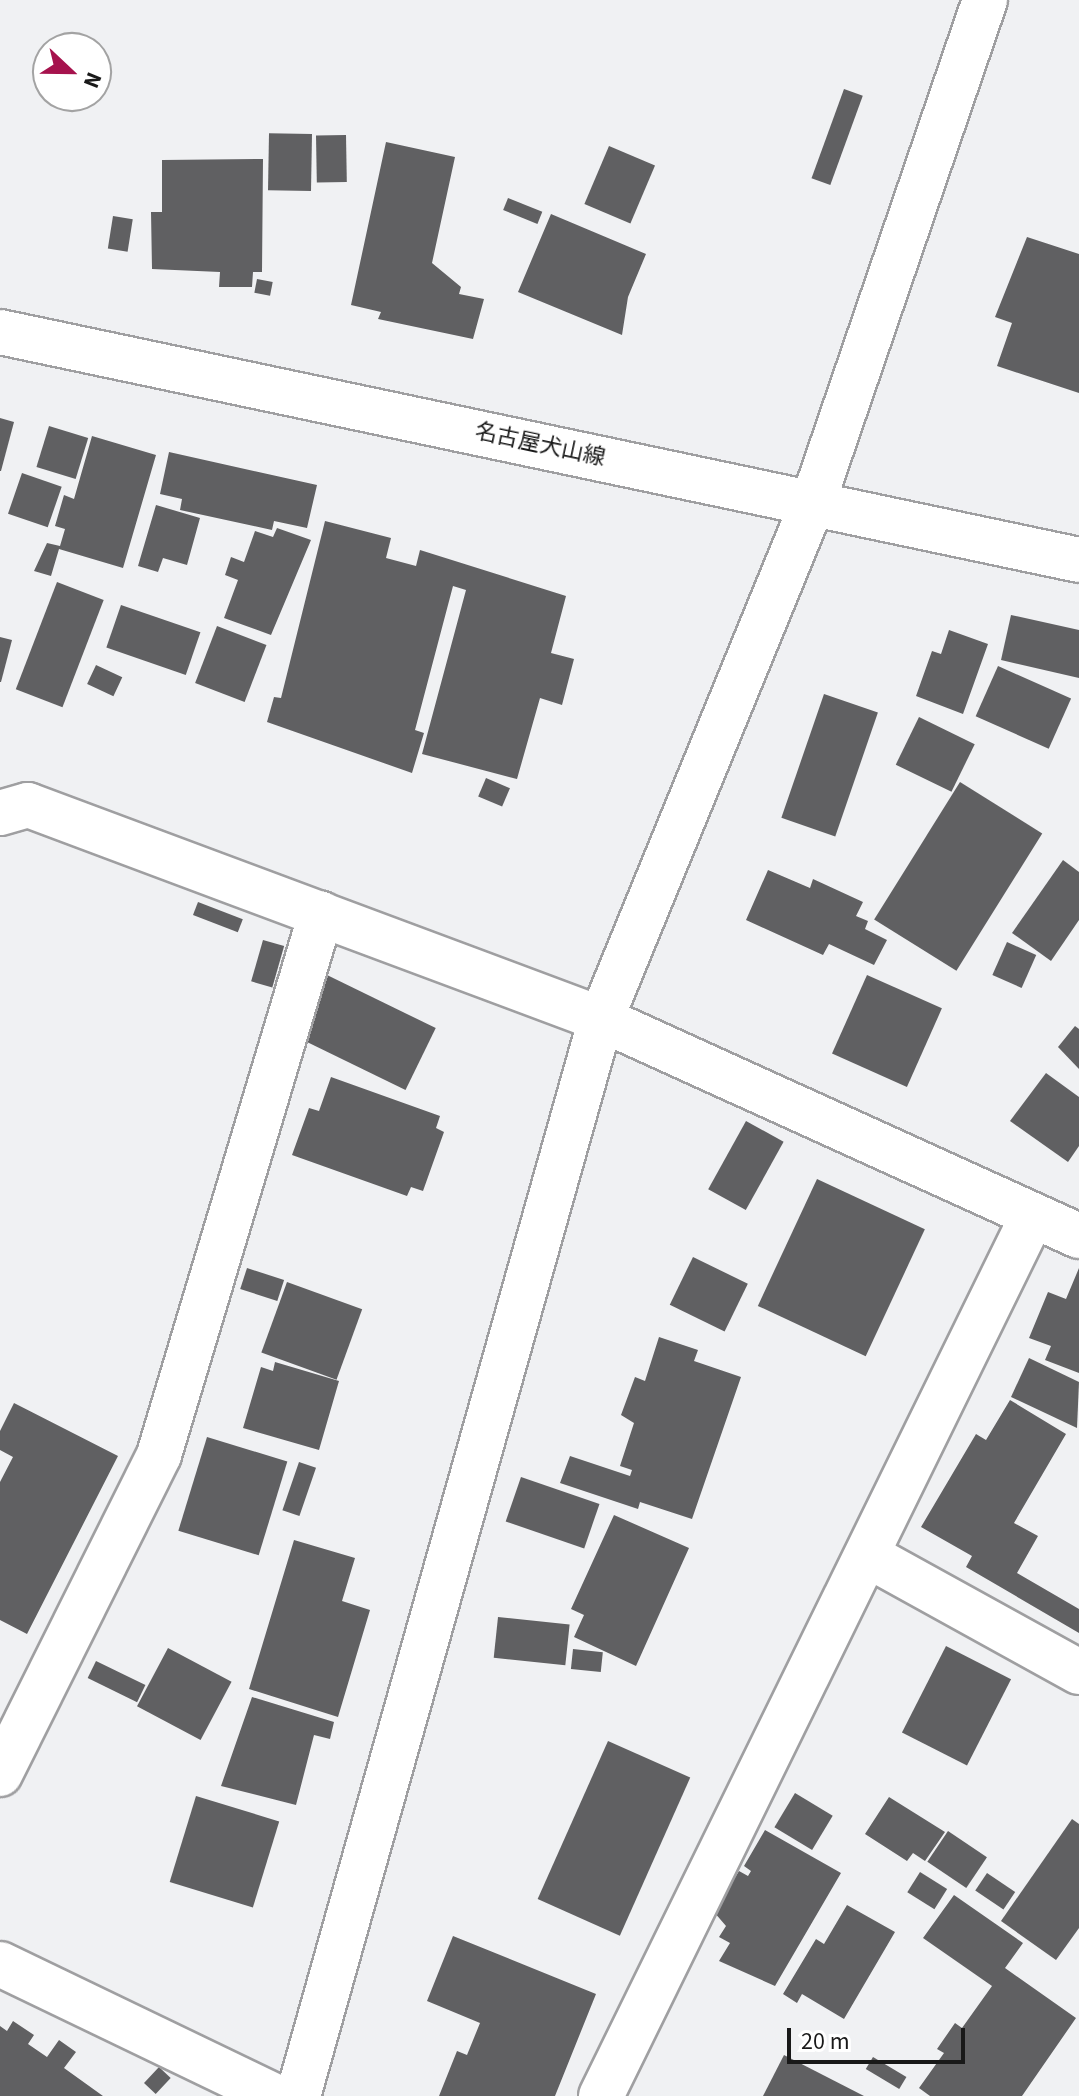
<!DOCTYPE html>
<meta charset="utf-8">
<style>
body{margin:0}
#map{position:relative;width:1079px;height:2096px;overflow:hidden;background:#f0f1f3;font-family:"Source Sans 3","Noto Sans JP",sans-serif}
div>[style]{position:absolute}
.building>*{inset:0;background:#606062;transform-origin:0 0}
.roads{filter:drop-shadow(2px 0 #9f9fa1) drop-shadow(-2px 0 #9f9fa1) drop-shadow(0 2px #9f9fa1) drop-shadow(0 -2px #9f9fa1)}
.minor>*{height:44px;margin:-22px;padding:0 22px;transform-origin:22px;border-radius:22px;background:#fff}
.tertiary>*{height:44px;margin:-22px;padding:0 22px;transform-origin:22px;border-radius:22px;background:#fff}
.secondary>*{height:44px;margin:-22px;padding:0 22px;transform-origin:22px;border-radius:22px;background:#fff}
span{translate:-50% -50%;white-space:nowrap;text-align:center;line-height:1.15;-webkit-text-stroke:8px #fff;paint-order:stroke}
.street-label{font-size:22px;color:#191919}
.north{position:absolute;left:32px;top:32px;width:80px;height:80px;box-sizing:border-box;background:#fff;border:2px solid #a3a3a3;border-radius:50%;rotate:112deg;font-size:22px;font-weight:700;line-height:32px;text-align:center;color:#191919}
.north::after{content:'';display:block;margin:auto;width:28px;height:36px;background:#a6124d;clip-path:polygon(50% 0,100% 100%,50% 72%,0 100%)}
.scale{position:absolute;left:787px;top:2028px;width:178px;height:36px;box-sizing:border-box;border:4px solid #191919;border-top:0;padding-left:10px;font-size:24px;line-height:28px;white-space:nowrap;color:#191919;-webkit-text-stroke:6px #fff;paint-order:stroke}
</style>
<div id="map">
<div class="building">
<div style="left:844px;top:89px;width:20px;height:95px;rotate:20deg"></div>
<div style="left:312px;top:134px;width:57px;height:43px;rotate:91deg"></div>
<div style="left:346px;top:135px;width:47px;height:30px;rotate:89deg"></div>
<div style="clip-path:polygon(386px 142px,455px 157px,432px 263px,461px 287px,459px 294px,484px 299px,473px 339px,378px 319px,381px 312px,351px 305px)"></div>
<div style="left:609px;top:146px;width:50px;height:63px;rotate:23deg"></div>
<div style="clip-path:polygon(263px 159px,262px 272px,253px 272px,252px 287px,219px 287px,220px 272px,152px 269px,151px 212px,162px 212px,162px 160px)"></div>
<div style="left:508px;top:198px;width:37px;height:13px;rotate:22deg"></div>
<div style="clip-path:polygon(551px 214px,646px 254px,628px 297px,622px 335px,518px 292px)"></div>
<div style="left:113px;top:216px;width:20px;height:33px;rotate:9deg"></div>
<div style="clip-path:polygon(1027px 237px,1079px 254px,1079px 393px,997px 366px,1012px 323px,995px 317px)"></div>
<div style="left:257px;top:279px;width:16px;height:14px;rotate:11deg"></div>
<div style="clip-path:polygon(0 418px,14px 422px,1px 471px,0 471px)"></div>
<div style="left:49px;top:426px;width:41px;height:43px;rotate:17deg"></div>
<div style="clip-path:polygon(92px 436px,156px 455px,123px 568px,59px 549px,51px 576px,34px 571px,47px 543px,60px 546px,65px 529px,55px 526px,64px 495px,74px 499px)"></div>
<div style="clip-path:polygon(169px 452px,317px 485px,307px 528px,274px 521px,272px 530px,180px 510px,182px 499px,160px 494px)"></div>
<div style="left:22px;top:473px;width:42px;height:43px;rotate:19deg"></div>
<div style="clip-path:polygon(156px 505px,200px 518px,187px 565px,163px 558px,158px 572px,138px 566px)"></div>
<div style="clip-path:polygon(325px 521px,391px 538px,386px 558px,416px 566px,420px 550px,566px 596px,551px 653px,574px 659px,562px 705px,540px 698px,517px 779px,422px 754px,466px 590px,453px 586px,415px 730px,424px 733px,412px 773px,267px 722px,274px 697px,281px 698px)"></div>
<div style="clip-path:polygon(277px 528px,311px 540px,271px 635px,224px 618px,238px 580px,225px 575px,231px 557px,244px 562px,255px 531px,273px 537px)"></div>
<div style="left:57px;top:582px;width:50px;height:115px;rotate:21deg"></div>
<div style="left:121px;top:605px;width:84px;height:45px;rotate:19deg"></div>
<div style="clip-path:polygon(1011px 615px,1079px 630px,1079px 678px,1001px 660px)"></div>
<div style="left:217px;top:626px;width:53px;height:61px;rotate:21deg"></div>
<div style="clip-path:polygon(949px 630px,988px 644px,963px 714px,916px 696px,932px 651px,941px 654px)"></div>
<div style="clip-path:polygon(0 637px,12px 640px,1px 682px,0 682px)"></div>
<div style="left:96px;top:665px;width:29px;height:21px;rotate:25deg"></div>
<div style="left:998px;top:666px;width:80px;height:55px;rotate:24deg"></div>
<div style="left:824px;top:694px;width:57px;height:131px;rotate:19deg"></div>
<div style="left:919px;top:717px;width:62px;height:53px;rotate:26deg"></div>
<div style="left:486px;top:778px;width:26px;height:20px;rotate:23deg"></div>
<div style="left:960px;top:782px;width:97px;height:162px;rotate:32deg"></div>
<div style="clip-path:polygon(1063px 860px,1079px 872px,1079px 920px,1051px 961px,1012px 933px)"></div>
<div style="clip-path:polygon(768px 870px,810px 888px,813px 879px,863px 902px,856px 916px,868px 921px,865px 929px,887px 940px,874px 965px,829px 944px,823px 955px,746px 920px)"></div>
<div style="left:198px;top:902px;width:48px;height:14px;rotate:21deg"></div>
<div style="left:263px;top:940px;width:22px;height:43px;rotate:16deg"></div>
<div style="left:1007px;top:942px;width:32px;height:36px;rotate:24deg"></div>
<div style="left:327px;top:975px;width:121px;height:69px;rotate:26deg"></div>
<div style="left:867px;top:975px;width:82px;height:86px;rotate:24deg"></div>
<div style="clip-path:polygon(1075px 1026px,1079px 1029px,1079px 1069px,1058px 1047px)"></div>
<div style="clip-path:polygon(1046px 1073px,1079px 1097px,1079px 1146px,1068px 1162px,1010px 1121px)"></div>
<div style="clip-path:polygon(331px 1077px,440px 1116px,436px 1128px,444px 1132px,423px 1191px,411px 1187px,407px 1196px,292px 1155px,309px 1108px,319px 1111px)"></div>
<div style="left:746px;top:1121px;width:43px;height:78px;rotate:29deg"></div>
<div style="left:817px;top:1179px;width:119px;height:140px;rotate:25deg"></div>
<div style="left:693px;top:1257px;width:61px;height:53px;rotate:26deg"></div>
<div style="left:247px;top:1268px;width:39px;height:22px;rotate:18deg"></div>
<div style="clip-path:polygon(1079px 1268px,1079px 1373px,1045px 1360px,1051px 1346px,1029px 1338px,1048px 1292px,1066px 1299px)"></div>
<div style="left:287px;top:1282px;width:80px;height:75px;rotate:20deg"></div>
<div style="clip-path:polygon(659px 1337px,698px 1350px,694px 1361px,741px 1377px,692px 1519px,640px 1502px,638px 1509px,560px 1483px,570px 1456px,630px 1476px,632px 1470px,620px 1466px,634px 1423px,621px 1415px,635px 1377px,645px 1381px)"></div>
<div style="clip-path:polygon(1029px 1358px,1079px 1382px,1077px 1428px,1011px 1397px)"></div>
<div style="clip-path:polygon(275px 1362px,339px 1381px,319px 1450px,243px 1428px,261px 1367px,273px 1371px)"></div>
<div style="clip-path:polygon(1010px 1400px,1066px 1434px,1014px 1523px,1038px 1536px,1017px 1573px,1079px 1609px,1079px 1633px,966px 1567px,972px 1556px,921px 1527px,976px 1434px,986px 1440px)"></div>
<div style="clip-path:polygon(14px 1403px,118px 1456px,27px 1634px,0 1620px,0 1482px,13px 1457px,0 1450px,0 1431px)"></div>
<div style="left:207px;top:1437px;width:84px;height:98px;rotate:17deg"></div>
<div style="left:299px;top:1462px;width:18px;height:51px;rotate:19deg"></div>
<div style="left:521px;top:1477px;width:83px;height:47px;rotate:19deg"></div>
<div style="clip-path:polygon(614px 1515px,689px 1548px,636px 1666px,574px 1637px,584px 1615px,571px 1609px)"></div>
<div style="clip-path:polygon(294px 1540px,355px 1558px,342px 1601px,370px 1610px,338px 1717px,249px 1689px)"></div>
<div style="left:498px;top:1617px;width:72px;height:41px;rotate:6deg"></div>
<div style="left:946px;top:1646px;width:73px;height:97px;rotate:27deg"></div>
<div style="left:168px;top:1648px;width:72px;height:66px;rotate:28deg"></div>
<div style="left:573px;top:1649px;width:30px;height:20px;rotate:6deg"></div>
<div style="left:96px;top:1661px;width:55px;height:19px;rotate:26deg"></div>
<div style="clip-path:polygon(252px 1697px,334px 1722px,330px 1739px,314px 1735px,296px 1805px,221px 1786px)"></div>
<div style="left:608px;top:1741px;width:90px;height:173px;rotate:24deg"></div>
<div style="left:795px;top:1793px;width:44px;height:40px;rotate:31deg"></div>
<div style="left:196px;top:1796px;width:87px;height:90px;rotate:17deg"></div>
<div style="clip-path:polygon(889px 1797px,945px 1832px,925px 1861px,913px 1853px,907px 1861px,865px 1834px)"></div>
<div style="clip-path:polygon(1072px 1819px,1079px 1824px,1079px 1928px,1056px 1960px,1001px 1921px)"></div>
<div style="clip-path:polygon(765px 1830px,841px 1873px,775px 1986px,719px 1961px,730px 1943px,719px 1937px,726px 1926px,714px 1912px,739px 1871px,748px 1876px,751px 1871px,744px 1866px)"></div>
<div style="left:948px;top:1831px;width:47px;height:37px;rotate:34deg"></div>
<div style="left:920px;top:1872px;width:32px;height:24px;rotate:32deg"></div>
<div style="left:987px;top:1873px;width:34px;height:21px;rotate:34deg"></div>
<div style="clip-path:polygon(954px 1895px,1023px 1943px,1005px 1968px,1076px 2018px,1022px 2096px,930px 2096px,919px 2088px,944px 2053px,937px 2049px,955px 2023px,962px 2028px,992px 1986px,923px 1938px)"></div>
<div style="clip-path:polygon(847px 1905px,895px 1932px,844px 2019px,802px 1994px,797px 2003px,783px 1994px,816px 1939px,824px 1944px)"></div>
<div style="clip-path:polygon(453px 1936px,596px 1994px,555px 2096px,439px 2096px,457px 2051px,467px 2055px,480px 2023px,427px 2001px)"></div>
<div style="clip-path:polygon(13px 2021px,34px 2035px,28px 2044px,47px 2057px,59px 2040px,76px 2052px,64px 2068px,103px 2096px,0 2096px,0 2026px,7px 2031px)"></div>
<div style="clip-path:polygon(784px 2055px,864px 2096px,763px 2096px)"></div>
<div style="left:873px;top:2057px;width:39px;height:14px;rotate:31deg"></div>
<div style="left:159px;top:2067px;width:16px;height:22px;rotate:43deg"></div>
</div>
<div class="roads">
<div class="minor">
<div style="left:0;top:813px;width:29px;rotate:-16deg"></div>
<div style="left:28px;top:805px;width:612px;rotate:20.48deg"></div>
<div style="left:601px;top:1019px;width:525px;rotate:24.42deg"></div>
<div style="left:867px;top:1555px;width:242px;rotate:28.9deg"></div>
<div style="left:0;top:1774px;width:356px;rotate:-63.5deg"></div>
<div style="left:159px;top:1455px;width:565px;rotate:-73.33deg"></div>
<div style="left:0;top:1964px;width:304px;rotate:25.7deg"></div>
<div style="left:601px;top:2096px;width:981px;rotate:-63.88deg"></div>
</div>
<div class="tertiary">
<div style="left:298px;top:2096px;width:1119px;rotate:-74.29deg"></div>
<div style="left:601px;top:1019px;width:559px;rotate:-67.7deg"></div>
<div style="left:813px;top:502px;width:531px;rotate:-71.09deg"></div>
</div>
<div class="secondary">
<div style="left:0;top:332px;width:1103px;rotate:11.93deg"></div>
</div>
</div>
<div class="street-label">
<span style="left:540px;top:445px;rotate:12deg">名古屋犬山線</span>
</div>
<div class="north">N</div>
<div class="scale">20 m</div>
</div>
